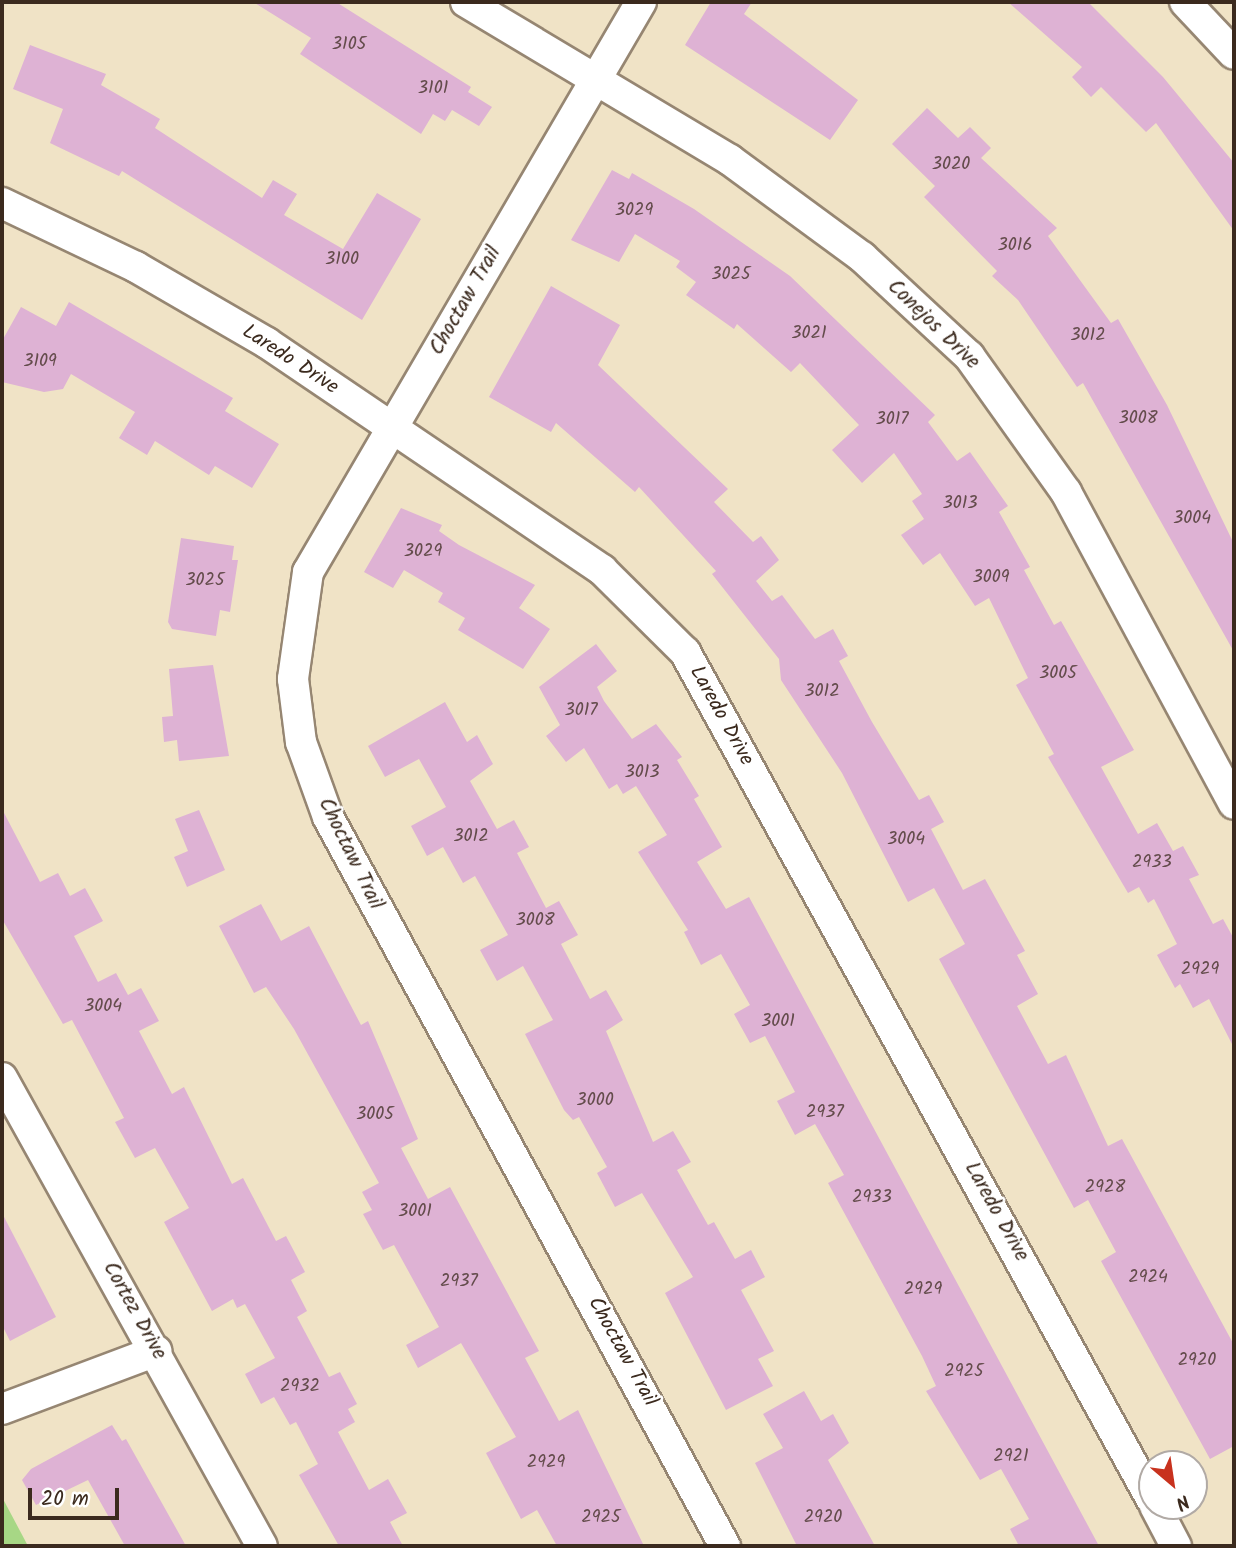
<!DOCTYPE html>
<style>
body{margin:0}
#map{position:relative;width:1236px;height:1548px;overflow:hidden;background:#f0e3c6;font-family:Kalam,sans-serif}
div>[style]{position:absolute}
.green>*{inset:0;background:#a7d785}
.building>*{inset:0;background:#deb2d4}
.roads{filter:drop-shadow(2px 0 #968672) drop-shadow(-2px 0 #968672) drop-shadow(0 2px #968672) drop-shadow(0 -2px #968672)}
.street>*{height:30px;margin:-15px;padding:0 15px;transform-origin:15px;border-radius:15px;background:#fff}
span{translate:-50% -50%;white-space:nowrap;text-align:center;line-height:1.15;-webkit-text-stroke:5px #fff;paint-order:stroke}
.number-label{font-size:18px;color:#644c4c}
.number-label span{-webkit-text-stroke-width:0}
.street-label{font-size:21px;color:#3b2a1e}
.frame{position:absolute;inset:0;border:4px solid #3b2a1e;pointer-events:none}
.north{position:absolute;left:1138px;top:1450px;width:70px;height:70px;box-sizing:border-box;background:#fff;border:2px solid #b1aaa5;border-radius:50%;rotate:151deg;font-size:19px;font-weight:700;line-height:28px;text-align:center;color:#3b2a1e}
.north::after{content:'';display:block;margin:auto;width:24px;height:32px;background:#c8321e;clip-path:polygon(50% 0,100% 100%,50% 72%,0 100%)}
.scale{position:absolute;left:28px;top:1488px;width:91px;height:32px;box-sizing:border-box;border:4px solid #3b2a1e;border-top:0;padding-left:9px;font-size:21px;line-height:24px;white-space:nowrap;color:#3b2a1e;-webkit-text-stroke:5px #fff;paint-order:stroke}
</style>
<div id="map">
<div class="green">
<div style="clip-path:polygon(2px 1497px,28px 1546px,2px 1546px)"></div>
</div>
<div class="building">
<div style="clip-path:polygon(253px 2px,336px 2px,471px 87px,468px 92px,492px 107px,479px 126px,452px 110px,445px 121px,433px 114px,421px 134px,300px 54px,311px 38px)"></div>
<div style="clip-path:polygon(711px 2px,752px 2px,744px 14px,858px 100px,830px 140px,685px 45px)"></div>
<div style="clip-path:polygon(1008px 2px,1088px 2px,1163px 77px,1234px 163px,1234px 231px,1156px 123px,1146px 132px,1101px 87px,1091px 97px,1072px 77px,1082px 67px)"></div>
<div style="clip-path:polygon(30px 45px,106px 74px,101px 85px,160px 119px,155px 128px,262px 198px,273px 180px,297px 194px,284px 215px,343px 249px,377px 193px,421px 219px,362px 320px,122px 171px,119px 176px,50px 143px,63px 109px,13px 89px)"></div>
<div style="clip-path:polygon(927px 108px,958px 138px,970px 127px,991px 148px,981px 158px,1057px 228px,1048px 236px,1111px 323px,1118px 319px,1167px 405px,1234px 544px,1234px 652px,1083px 383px,1077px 387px,1018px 300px,992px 276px,997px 271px,924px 197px,935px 186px,892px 144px)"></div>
<div style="clip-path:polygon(612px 170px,629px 179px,632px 173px,694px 209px,790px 276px,935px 415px,928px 422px,957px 461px,970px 452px,1008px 506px,999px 512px,1030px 567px,1024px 570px,1054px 625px,1061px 621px,1134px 750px,1101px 767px,1138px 834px,1157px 823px,1173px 851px,1183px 846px,1199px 875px,1189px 879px,1213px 924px,1223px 919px,1234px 939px,1234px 1048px,1209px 999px,1193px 1008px,1180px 984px,1175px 988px,1157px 955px,1177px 944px,1154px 899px,1148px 903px,1139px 887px,1128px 893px,1048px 757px,1054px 754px,1016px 685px,1028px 678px,989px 598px,975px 606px,940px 553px,923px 565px,901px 535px,924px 519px,912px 501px,922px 494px,894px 453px,862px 483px,832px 450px,859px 425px,800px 363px,791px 372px,737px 324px,734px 329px,686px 295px,696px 282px,676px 267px,680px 261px,635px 234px,619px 262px,571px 240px)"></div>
<div style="clip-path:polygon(551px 286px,620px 325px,598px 365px,728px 489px,714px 502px,753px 542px,761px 536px,779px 560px,756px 581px,772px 601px,782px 595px,815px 639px,833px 629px,848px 656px,839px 661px,872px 722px,919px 800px,929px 795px,944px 822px,931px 829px,963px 890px,985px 879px,1025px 951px,1017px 955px,1038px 994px,1017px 1006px,1048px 1064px,1066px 1055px,1108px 1146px,1122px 1139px,1234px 1345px,1234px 1446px,1210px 1459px,1101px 1261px,1116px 1252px,1088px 1200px,1074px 1208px,939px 959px,965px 944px,934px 888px,908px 902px,842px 773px,781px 680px,779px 659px,712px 574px,716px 571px,639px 487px,635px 492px,556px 423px,551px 432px,489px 397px)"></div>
<div style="clip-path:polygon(69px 302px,233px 398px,225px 411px,279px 444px,252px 488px,215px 466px,209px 475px,155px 441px,147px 455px,119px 438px,135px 412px,71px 374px,63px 389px,44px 392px,2px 382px,2px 341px,21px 307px,56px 326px)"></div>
<div style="clip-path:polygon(401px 508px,442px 525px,439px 531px,459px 545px,535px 585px,519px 608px,550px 629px,523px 669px,458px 630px,465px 618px,438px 602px,443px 593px,404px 570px,393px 588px,364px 572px)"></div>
<div style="clip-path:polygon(181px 538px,234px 546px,232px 560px,238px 560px,230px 612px,220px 610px,216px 636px,172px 629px,168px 622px)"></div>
<div style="clip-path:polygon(596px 644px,617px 671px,597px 687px,604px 701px,632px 739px,656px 724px,682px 757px,677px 760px,699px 796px,694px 799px,722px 847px,697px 862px,726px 909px,749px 897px,1099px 1546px,1019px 1546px,1010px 1529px,1029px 1519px,1001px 1469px,980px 1480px,926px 1391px,936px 1386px,922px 1356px,828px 1183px,844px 1175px,815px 1124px,795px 1135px,777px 1101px,795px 1092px,765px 1036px,750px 1043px,734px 1014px,750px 1005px,721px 954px,701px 965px,684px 932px,688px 930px,638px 852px,667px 835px,636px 786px,623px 794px,617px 784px,609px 789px,584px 748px,566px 762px,546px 736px,560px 725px,539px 687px)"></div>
<div style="clip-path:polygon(213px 665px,229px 756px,179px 761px,177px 740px,164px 742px,162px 717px,173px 716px,169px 669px)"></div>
<div style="clip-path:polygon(445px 702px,467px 742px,477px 735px,493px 764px,470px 781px,497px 829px,514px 820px,529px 847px,517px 853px,546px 908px,559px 901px,578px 935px,561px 944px,590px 999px,606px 990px,623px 1020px,606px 1031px,653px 1142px,673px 1131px,691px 1162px,677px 1170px,708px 1225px,714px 1222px,735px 1259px,751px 1250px,765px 1277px,741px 1290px,774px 1351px,758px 1359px,773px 1386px,726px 1410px,665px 1293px,693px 1277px,642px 1193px,615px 1207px,597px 1173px,607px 1167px,579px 1117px,573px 1120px,564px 1110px,525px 1034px,553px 1020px,523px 966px,497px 981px,480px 950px,508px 935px,475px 876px,463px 883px,443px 847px,427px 856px,411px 826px,446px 807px,419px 759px,385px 777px,368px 746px)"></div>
<div style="clip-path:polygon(2px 809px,40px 882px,58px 873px,70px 896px,85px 888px,103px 921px,74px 936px,98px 982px,116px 973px,128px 995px,141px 988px,159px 1021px,139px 1031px,172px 1094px,184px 1087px,232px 1184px,243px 1178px,276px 1241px,286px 1236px,305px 1272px,291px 1280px,307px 1311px,297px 1317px,329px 1377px,340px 1372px,357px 1404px,348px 1409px,355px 1422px,338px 1432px,369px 1490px,388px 1479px,407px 1513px,390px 1522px,403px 1546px,339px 1546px,299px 1475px,318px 1464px,296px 1422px,290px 1425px,274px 1397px,261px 1404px,245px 1374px,275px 1358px,245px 1304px,237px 1308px,233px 1299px,212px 1311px,164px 1222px,189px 1208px,155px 1148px,135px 1158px,115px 1122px,124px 1118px,72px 1020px,63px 1024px,2px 919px)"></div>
<div style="clip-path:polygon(199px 810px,225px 870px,187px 887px,174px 857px,188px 851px,175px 819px)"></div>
<div style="clip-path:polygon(261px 904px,281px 941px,309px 926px,361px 1025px,368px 1021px,418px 1139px,401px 1148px,428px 1199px,450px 1187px,539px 1351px,525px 1358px,559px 1421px,578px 1410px,644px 1546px,557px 1546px,537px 1510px,521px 1519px,486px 1453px,516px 1437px,461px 1343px,418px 1368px,406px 1345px,439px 1327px,394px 1245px,383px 1250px,363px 1214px,372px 1210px,362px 1192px,379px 1183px,294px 1029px,266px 987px,254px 993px,219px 926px)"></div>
<div style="clip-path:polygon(2px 1213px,56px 1317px,10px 1341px,2px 1325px)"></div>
<div style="clip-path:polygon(804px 1391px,821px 1421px,833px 1414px,849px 1443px,828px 1460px,875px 1546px,797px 1546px,755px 1463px,783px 1448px,763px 1414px)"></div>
<div style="clip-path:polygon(112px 1425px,122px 1441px,126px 1439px,186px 1546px,125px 1546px,88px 1480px,36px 1505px,22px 1480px,31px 1469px)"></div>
</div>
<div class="roads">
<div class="street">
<div style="left:466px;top:2px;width:308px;rotate:30.9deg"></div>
<div style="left:730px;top:160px;width:164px;rotate:36.3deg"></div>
<div style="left:862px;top:257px;width:146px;rotate:42.8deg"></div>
<div style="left:969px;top:356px;width:167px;rotate:54.5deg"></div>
<div style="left:1066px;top:492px;width:354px;rotate:61.7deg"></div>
<div style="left:641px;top:2px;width:660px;rotate:120.29deg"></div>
<div style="left:308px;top:572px;width:108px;rotate:98deg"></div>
<div style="left:293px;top:679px;width:64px;rotate:82.8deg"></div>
<div style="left:301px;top:742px;width:80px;rotate:70.2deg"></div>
<div style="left:328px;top:817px;width:830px;rotate:61.43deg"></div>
<div style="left:1185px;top:2px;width:71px;rotate:46.7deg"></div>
<div style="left:2px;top:203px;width:148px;rotate:25.5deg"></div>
<div style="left:136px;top:267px;width:151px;rotate:30.1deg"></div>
<div style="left:267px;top:343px;width:405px;rotate:34.1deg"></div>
<div style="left:602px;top:570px;width:117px;rotate:44.7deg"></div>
<div style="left:685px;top:652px;width:968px;rotate:61.16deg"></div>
<div style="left:2px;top:1078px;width:535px;rotate:60.95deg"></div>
<div style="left:2px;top:1409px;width:165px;rotate:-20.6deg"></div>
<div style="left:1155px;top:1506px;width:45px;rotate:62.3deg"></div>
</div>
</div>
<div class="number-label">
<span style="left:349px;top:45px">3105</span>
<span style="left:433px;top:89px">3101</span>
<span style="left:951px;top:165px">3020</span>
<span style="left:634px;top:211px">3029</span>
<span style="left:1015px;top:246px">3016</span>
<span style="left:342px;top:260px">3100</span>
<span style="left:731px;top:275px">3025</span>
<span style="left:809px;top:334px">3021</span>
<span style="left:1088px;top:336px">3012</span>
<span style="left:40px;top:362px">3109</span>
<span style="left:1138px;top:419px">3008</span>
<span style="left:892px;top:420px">3017</span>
<span style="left:960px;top:504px">3013</span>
<span style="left:1192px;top:519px">3004</span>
<span style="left:423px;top:552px">3029</span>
<span style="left:991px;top:578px">3009</span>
<span style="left:205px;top:581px">3025</span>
<span style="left:1058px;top:674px">3005</span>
<span style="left:822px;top:692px">3012</span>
<span style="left:581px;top:711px">3017</span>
<span style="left:642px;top:773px">3013</span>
<span style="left:471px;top:837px">3012</span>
<span style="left:906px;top:840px">3004</span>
<span style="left:1152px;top:863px">2933</span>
<span style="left:535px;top:921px">3008</span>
<span style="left:1200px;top:970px">2929</span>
<span style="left:103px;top:1007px">3004</span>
<span style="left:778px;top:1022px">3001</span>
<span style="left:595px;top:1101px">3000</span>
<span style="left:825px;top:1113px">2937</span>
<span style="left:375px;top:1115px">3005</span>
<span style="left:1105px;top:1188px">2928</span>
<span style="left:872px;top:1198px">2933</span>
<span style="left:415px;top:1212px">3001</span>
<span style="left:1148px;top:1278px">2924</span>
<span style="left:459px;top:1282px">2937</span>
<span style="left:923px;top:1290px">2929</span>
<span style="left:1197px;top:1361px">2920</span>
<span style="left:964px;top:1372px">2925</span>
<span style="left:300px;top:1387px">2932</span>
<span style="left:1011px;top:1457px">2921</span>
<span style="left:546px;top:1463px">2929</span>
<span style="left:601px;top:1518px">2925</span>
<span style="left:823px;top:1518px">2920</span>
</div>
<div class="street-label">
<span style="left:466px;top:301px;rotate:-60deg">Choctaw Trail</span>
<span style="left:933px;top:325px;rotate:44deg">Conejos Drive</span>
<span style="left:290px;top:360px;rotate:33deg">Laredo Drive</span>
<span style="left:721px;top:716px;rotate:61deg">Laredo Drive</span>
<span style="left:350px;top:854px;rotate:64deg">Choctaw Trail</span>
<span style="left:996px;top:1212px;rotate:61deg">Laredo Drive</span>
<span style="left:134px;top:1311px;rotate:61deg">Cortez Drive</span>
<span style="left:622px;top:1352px;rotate:61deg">Choctaw Trail</span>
</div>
<div class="frame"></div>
<div class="north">N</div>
<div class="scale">20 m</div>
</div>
